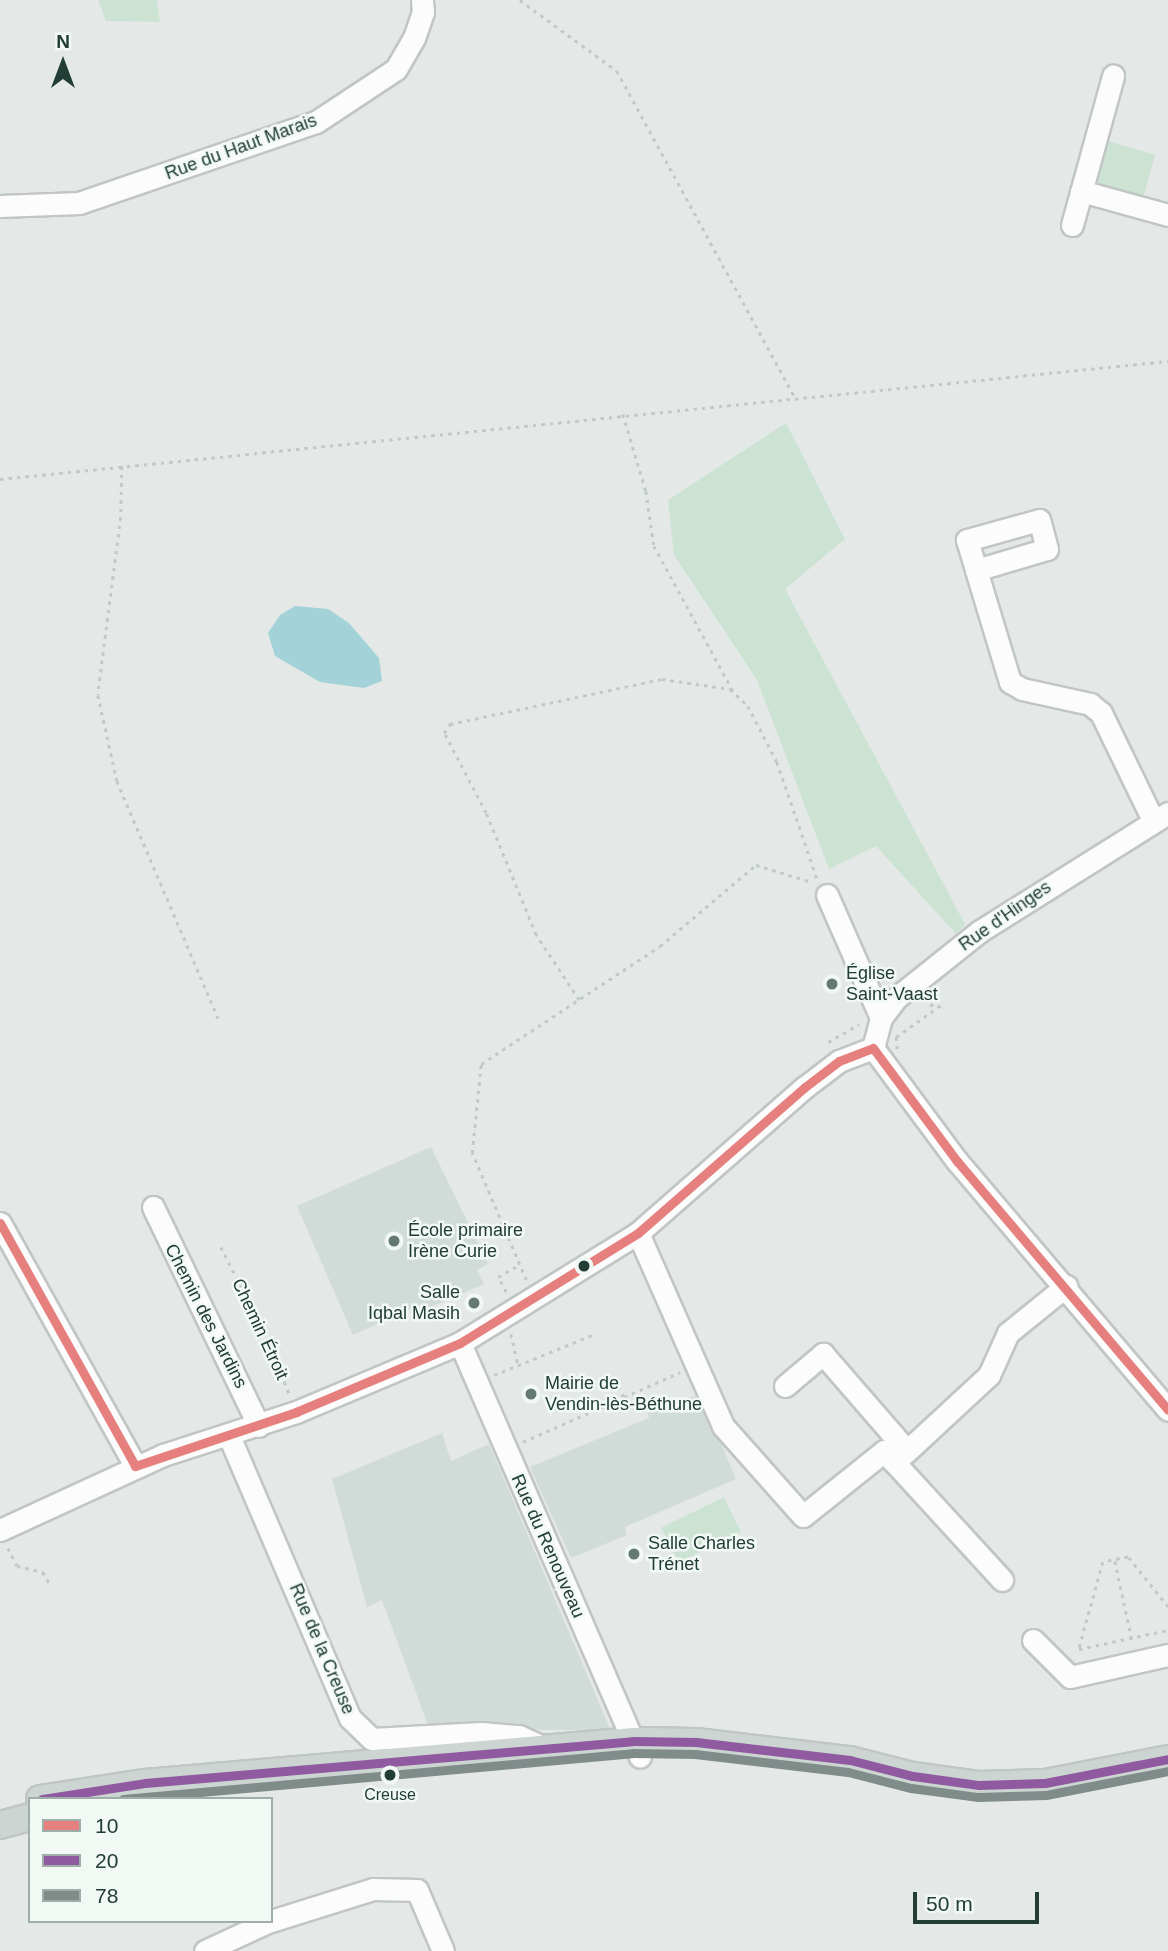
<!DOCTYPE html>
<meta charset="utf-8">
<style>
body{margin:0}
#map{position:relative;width:1168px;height:1951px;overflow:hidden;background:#e4e9e7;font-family:Helvetica,sans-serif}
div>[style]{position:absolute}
.built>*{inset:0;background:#d1dbd7}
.green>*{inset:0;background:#cce3d3;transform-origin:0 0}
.water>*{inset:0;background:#a3d2d9}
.path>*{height:2.5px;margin-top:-1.25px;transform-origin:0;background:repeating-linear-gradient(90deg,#c0cac6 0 3.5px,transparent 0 8.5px)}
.roads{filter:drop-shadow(2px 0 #c1c6c4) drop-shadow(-2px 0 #c1c6c4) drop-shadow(0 2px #c1c6c4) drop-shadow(0 -2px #c1c6c4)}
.minor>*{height:21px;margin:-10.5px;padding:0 10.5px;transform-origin:10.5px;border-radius:10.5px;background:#fbfcfb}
.major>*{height:26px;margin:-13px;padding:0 13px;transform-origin:13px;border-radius:13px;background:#cdd5d3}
.bus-1>*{height:9px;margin:-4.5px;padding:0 4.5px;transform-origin:4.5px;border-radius:4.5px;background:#e6807e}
.bus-2>*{height:9px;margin:-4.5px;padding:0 4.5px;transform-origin:4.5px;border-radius:4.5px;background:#8f5aa0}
.bus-3>*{height:9px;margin:-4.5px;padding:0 4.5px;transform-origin:4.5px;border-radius:4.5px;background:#808c89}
.dots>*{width:19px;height:19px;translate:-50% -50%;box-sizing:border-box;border:4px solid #f2f9f5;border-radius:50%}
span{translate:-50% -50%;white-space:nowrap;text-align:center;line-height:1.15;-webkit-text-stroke:5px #f2f9f5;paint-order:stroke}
.bus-label{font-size:16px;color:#213d36}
.street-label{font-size:18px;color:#213d36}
.poi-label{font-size:18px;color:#213d36}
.left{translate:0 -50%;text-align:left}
.right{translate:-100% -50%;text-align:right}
.legend{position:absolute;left:28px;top:1797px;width:245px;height:126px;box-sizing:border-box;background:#f2f9f5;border:2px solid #9eaea9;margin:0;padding:9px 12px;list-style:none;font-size:21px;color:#213d36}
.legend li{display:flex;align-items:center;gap:14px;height:35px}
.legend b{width:35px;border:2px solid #9eaea9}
.north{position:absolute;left:28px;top:28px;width:70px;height:70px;-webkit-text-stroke:5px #f2f9f5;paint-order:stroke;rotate:0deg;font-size:19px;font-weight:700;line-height:28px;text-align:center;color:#213d36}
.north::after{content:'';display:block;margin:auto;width:24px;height:32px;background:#213d36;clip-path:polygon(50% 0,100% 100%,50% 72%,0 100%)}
.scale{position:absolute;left:913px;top:1892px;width:126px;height:32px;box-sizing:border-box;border:4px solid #213d36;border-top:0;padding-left:9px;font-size:21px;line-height:24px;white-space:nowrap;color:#213d36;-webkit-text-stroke:5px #f2f9f5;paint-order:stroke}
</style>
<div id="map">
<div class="built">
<div style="clip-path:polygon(431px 1147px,488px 1264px,477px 1270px,484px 1284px,424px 1310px,421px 1304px,353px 1335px,297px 1206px)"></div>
<div style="clip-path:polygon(701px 1395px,736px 1479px,625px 1527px,627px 1535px,571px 1558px,530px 1467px,649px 1418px,648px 1413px,679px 1399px)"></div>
<div style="clip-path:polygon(442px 1433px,451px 1461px,489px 1444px,611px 1731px,429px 1728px,382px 1600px,367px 1607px,332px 1479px)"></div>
</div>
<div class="green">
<div style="clip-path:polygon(98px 0,157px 0,160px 22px,106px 21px)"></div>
<div style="clip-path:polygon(1102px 139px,1155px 155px,1143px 199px,1100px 188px,1092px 178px)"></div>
<div style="clip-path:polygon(786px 423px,845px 539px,785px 589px,965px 924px,956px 934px,876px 846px,829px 869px,757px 680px,674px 555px,668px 500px)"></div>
<div style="left:724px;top:1497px;width:39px;height:70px;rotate:64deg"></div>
</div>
<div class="water">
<div style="clip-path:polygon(295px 606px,328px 609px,349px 623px,379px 658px,382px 681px,364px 688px,320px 682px,275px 656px,268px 633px,280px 615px)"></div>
</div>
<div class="path">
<div style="left:520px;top:0;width:120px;rotate:36.2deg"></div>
<div style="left:617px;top:71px;width:371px;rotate:61.4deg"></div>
<div style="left:623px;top:414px;width:80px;rotate:73.4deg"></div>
<div style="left:646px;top:491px;width:56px;rotate:81.7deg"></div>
<div style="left:654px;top:546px;width:165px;rotate:61.4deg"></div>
<div style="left:122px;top:466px;width:51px;rotate:91.1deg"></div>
<div style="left:121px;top:517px;width:179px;rotate:97.4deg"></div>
<div style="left:98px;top:695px;width:88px;rotate:77.5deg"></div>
<div style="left:117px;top:781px;width:258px;rotate:66.9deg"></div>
<div style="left:0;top:479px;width:1174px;rotate:-5.77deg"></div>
<div style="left:924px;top:998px;width:15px;rotate:42deg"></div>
<div style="left:579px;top:1000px;width:78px;rotate:-123.5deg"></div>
<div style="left:536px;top:935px;width:132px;rotate:-112.3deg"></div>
<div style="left:486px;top:813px;width:90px;rotate:-117.7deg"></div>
<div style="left:444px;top:733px;width:11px;rotate:-56deg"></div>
<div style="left:450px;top:724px;width:217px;rotate:-12deg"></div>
<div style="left:662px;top:679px;width:69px;rotate:8.4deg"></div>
<div style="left:730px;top:689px;width:25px;rotate:43deg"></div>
<div style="left:748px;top:706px;width:63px;rotate:62.6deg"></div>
<div style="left:777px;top:762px;width:123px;rotate:71deg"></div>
<div style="left:828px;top:1042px;width:36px;rotate:-30deg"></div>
<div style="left:897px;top:1049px;width:12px;rotate:-95deg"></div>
<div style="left:896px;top:1037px;width:55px;rotate:-35.4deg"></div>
<div style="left:221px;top:1247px;width:106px;rotate:63.2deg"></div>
<div style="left:269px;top:1342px;width:58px;rotate:68.7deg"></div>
<div style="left:526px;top:1280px;width:138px;rotate:-113deg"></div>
<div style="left:472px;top:1153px;width:89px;rotate:-84.2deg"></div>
<div style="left:481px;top:1064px;width:214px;rotate:-33.4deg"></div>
<div style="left:660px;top:946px;width:126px;rotate:-40.2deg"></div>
<div style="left:756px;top:865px;width:59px;rotate:16.9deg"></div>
<div style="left:506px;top:1292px;width:17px;rotate:-118deg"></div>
<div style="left:498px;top:1277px;width:24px;rotate:-30deg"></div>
<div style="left:511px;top:1334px;width:32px;rotate:77deg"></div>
<div style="left:494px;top:1375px;width:109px;rotate:-22.1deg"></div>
<div style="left:614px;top:1379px;width:21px;rotate:61deg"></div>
<div style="left:523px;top:1442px;width:172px;rotate:-24deg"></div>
<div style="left:8px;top:1548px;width:20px;rotate:63deg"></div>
<div style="left:17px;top:1566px;width:27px;rotate:13deg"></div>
<div style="left:43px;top:1572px;width:16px;rotate:60deg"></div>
<div style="left:1115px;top:1561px;width:85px;rotate:77.8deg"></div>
<div style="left:1168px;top:1607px;width:64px;rotate:-128.7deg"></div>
<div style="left:1128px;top:1557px;width:25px;rotate:169deg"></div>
<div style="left:1103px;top:1562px;width:90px;rotate:105.4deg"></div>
<div style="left:1079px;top:1649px;width:91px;rotate:-12.1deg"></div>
</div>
<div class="roads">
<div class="minor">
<div style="left:1081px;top:191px;width:90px;rotate:15.4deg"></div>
<div style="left:0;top:206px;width:79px;rotate:-2.2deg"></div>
<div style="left:79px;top:203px;width:250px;rotate:-18.9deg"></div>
<div style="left:316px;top:122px;width:96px;rotate:-33.5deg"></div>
<div style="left:396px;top:69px;width:36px;rotate:-60deg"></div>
<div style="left:414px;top:38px;width:28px;rotate:-71deg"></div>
<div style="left:423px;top:12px;width:12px;rotate:-95deg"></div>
<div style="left:1072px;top:225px;width:155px;rotate:-74.6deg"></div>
<div style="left:976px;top:570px;width:74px;rotate:-16.5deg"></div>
<div style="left:1047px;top:549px;width:30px;rotate:-105deg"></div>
<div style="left:1039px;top:520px;width:75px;rotate:164.5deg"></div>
<div style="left:967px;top:540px;width:31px;rotate:73deg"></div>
<div style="left:976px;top:570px;width:117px;rotate:73.1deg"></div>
<div style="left:1010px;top:682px;width:14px;rotate:30deg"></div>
<div style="left:1022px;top:689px;width:70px;rotate:12.4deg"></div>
<div style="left:1090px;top:704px;width:14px;rotate:39deg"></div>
<div style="left:1101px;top:713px;width:119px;rotate:64.1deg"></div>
<div style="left:827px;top:895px;width:134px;rotate:66.3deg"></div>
<div style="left:873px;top:1048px;width:141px;rotate:53.4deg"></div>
<div style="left:957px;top:1161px;width:326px;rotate:49.7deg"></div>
<div style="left:873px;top:1048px;width:31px;rotate:-75deg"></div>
<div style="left:881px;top:1018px;width:25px;rotate:-53deg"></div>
<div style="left:896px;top:998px;width:107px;rotate:-38.6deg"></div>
<div style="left:980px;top:931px;width:222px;rotate:-32.1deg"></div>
<div style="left:153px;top:1207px;width:243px;rotate:64.2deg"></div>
<div style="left:0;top:1223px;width:278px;rotate:60.9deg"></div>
<div style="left:638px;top:1233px;width:211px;rotate:66.2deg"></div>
<div style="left:723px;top:1426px;width:120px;rotate:48.4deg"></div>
<div style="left:803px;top:1516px;width:104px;rotate:-38.7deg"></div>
<div style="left:884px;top:1451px;width:15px;rotate:48deg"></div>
<div style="left:894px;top:1462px;width:17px;rotate:-40deg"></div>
<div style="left:460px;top:1343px;width:451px;rotate:66.5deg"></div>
<div style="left:785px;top:1386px;width:50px;rotate:-40.1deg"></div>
<div style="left:823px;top:1354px;width:128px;rotate:49.1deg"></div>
<div style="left:907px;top:1451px;width:112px;rotate:-42.8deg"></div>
<div style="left:989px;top:1375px;width:46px;rotate:-65.7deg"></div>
<div style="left:1008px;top:1333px;width:75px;rotate:-39deg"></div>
<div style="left:229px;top:1436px;width:307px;rotate:66.8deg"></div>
<div style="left:350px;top:1718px;width:30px;rotate:44deg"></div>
<div style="left:372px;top:1739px;width:109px;rotate:-3.2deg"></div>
<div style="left:481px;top:1733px;width:38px;rotate:5deg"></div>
<div style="left:519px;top:1736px;width:23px;rotate:25deg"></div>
<div style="left:894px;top:1462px;width:160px;rotate:47.5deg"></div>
<div style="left:0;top:1530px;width:179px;rotate:-24.7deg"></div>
<div style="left:163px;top:1455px;width:140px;rotate:-17.9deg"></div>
<div style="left:296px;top:1412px;width:178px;rotate:-22.8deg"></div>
<div style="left:460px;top:1343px;width:209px;rotate:-31.7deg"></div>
<div style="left:638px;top:1233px;width:222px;rotate:-41.2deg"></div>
<div style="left:805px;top:1087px;width:43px;rotate:-37.4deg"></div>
<div style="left:839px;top:1061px;width:36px;rotate:-21deg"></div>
<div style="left:1033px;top:1640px;width:52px;rotate:45deg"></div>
<div style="left:1070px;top:1677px;width:100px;rotate:-12.7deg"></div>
<div style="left:271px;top:1921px;width:107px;rotate:-17.4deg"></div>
<div style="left:373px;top:1889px;width:44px;rotate:1.3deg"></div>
<div style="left:417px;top:1890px;width:66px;rotate:66.9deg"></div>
<div style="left:205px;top:1951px;width:72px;rotate:-24.8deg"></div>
</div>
<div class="major">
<div style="left:40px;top:1799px;width:106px;rotate:-8.7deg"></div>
<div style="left:145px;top:1783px;width:491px;rotate:-4.9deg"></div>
<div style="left:634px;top:1741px;width:62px;rotate:0.9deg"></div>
<div style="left:696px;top:1742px;width:155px;rotate:6.7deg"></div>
<div style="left:850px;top:1760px;width:65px;rotate:14.3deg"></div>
<div style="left:913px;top:1776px;width:67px;rotate:7.8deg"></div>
<div style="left:979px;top:1785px;width:66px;rotate:-1.7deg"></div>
<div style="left:1045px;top:1783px;width:125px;rotate:-11deg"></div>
<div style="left:0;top:1825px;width:31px;rotate:-15deg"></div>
</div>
</div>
<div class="bus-1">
<div style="left:873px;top:1048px;width:141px;rotate:53.4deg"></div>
<div style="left:957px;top:1161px;width:326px;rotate:49.7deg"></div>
<div style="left:0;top:1223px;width:278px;rotate:60.9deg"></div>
<div style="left:135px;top:1466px;width:170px;rotate:-18.5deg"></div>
<div style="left:296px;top:1412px;width:178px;rotate:-22.8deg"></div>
<div style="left:460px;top:1343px;width:209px;rotate:-31.7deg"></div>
<div style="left:638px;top:1233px;width:222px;rotate:-41.2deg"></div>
<div style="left:805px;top:1087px;width:43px;rotate:-37.4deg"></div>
<div style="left:839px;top:1061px;width:36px;rotate:-21deg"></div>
</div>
<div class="bus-2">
<div style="left:42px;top:1799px;width:104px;rotate:-8.8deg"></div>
<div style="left:145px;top:1783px;width:491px;rotate:-4.9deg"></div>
<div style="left:634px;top:1741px;width:62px;rotate:0.9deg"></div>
<div style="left:696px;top:1742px;width:155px;rotate:6.7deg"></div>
<div style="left:850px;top:1760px;width:65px;rotate:14.3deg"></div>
<div style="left:913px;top:1776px;width:67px;rotate:7.8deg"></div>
<div style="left:979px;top:1785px;width:66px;rotate:-1.7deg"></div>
<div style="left:1045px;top:1783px;width:125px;rotate:-11deg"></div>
</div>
<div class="bus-3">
<div style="left:123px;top:1799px;width:513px;rotate:-5.14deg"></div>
<div style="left:634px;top:1753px;width:61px;rotate:0.9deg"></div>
<div style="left:695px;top:1754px;width:154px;rotate:6.7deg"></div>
<div style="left:848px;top:1772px;width:65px;rotate:14.3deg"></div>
<div style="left:911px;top:1788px;width:68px;rotate:7.7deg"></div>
<div style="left:978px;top:1797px;width:68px;rotate:-1.7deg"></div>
<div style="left:1046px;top:1795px;width:124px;rotate:-11.1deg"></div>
</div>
<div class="dots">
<div style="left:832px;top:984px;background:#657974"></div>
<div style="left:394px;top:1241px;background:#657974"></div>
<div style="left:584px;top:1266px;background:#213d36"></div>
<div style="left:474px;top:1303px;background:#657974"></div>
<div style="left:531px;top:1394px;background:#657974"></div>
<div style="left:634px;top:1554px;background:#657974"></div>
<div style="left:390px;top:1775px;background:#213d36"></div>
</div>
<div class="bus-label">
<span style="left:390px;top:1795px">Creuse</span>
</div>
<div class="street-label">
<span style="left:241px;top:147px;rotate:-20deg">Rue du Haut Marais</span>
<span style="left:1005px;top:916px;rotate:-35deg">Rue d'Hinges</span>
<span style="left:206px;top:1316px;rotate:63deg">Chemin des Jardins</span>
<span style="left:260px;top:1329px;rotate:65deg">Chemin Étroit</span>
<span style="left:548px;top:1546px;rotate:66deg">Rue du Renouveau</span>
<span style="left:322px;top:1649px;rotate:67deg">Rue de la Creuse</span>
</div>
<div class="poi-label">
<span class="left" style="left:846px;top:984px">Église<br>Saint-Vaast</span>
<span class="left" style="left:408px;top:1241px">École primaire<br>Irène Curie</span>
<span class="right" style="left:460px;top:1303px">Salle<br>Iqbal Masih</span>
<span class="left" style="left:545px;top:1394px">Mairie de<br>Vendin-lès-Béthune</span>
<span class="left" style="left:648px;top:1554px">Salle Charles<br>Trénet</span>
</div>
<ul class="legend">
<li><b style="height:9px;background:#e6807e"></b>10</li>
<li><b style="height:9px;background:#8f5aa0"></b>20</li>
<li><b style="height:9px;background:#808c89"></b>78</li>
</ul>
<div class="north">N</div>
<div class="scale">50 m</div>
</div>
